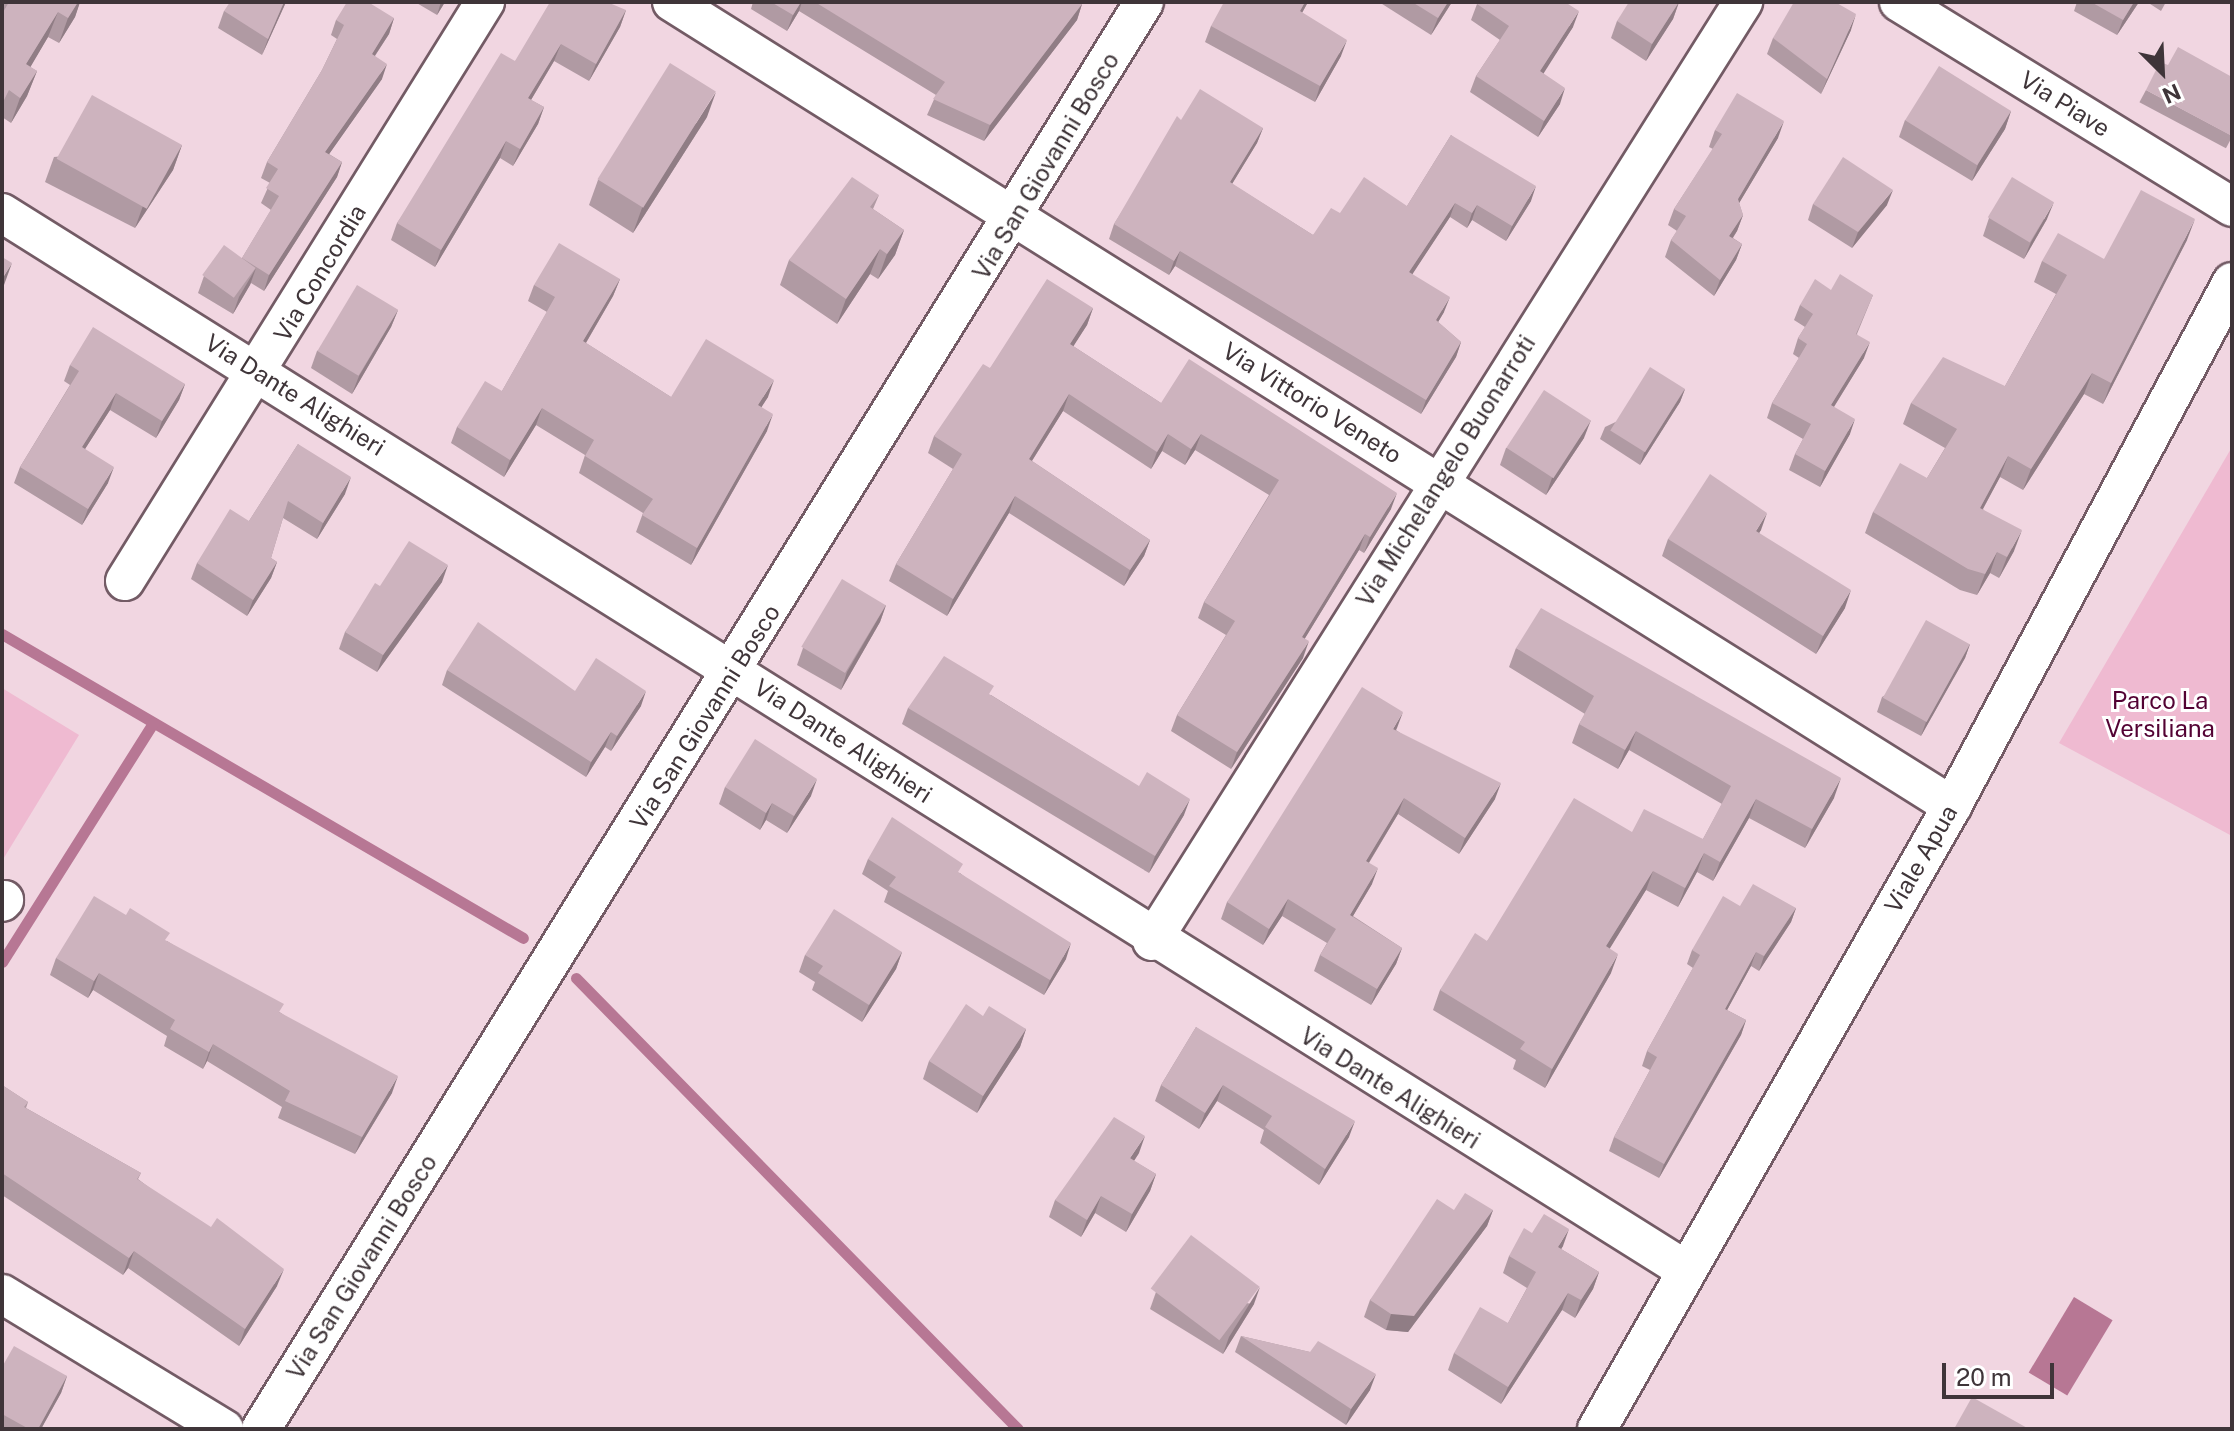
<!DOCTYPE html>
<style>
body{margin:0}
#map{position:relative;width:2234px;height:1431px;overflow:hidden;background:#f1d6e1;font-family:"Public Sans",sans-serif}
div>[style]{position:absolute}
.green>*{inset:0;background:#efbad1}
.water>*{inset:0;background:#b77794;transform-origin:0 0}
.stream>*{height:11px;margin:-5.5px;padding:0 5.5px;transform-origin:5.5px;border-radius:5.5px;background:#b77794}
.roads{filter:drop-shadow(2px 0 #735b65) drop-shadow(-2px 0 #735b65) drop-shadow(0 2px #735b65) drop-shadow(0 -2px #735b65)}
.minor>*{height:38px;margin:-19px;padding:0 19px;transform-origin:19px;border-radius:19px;background:#fff}
.wall>*{inset:0;background:#b09aa3;transform-origin:0 0}
.shaded-wall>*{inset:0;background:#907d85}
.building>*{inset:0;background:#cdb3be;transform-origin:0 0}
span{translate:-50% -50%;white-space:nowrap;text-align:center;line-height:1.15;-webkit-text-stroke:6px #fff;paint-order:stroke}
.street-label{font-size:24px;color:#3f3539}
.park-label{font-size:24px;color:#530233}
.frame{position:absolute;inset:0;border:4px solid #3f3539;pointer-events:none}
.north{position:absolute;left:2122px;top:32px;width:80px;height:80px;-webkit-text-stroke:6px #fff;paint-order:stroke;rotate:156deg;font-size:22px;font-weight:700;line-height:32px;text-align:center;color:#3f3539}
.north::after{content:'';display:block;margin:auto;width:28px;height:36px;background:#3f3539;clip-path:polygon(50% 0,100% 100%,50% 72%,0 100%)}
.scale{position:absolute;left:1942px;top:1363px;width:112px;height:36px;box-sizing:border-box;border:4px solid #3f3539;border-top:0;padding-left:10px;font-size:24px;line-height:28px;white-space:nowrap;color:#3f3539;-webkit-text-stroke:6px #fff;paint-order:stroke}
</style>
<div id="map">
<div class="green">
<div style="clip-path:polygon(2232px 447px,2232px 836px,2059px 743px)"></div>
<div style="clip-path:polygon(2px 688px,79px 735px,2px 861px)"></div>
</div>
<div class="water">
<div style="left:2074px;top:1297px;width:45px;height:88px;rotate:31deg"></div>
</div>
<div class="stream">
<div style="left:2px;top:634px;width:603px;rotate:30.26deg"></div>
<div style="left:2px;top:962px;width:283px;rotate:-57.7deg"></div>
<div style="left:576px;top:978px;width:631px;rotate:45.58deg"></div>
</div>
<div class="roads">
<div class="minor">
<div style="left:672px;top:2px;width:1512px;rotate:32.13deg"></div>
<div style="left:1899px;top:2px;width:391px;rotate:31.6deg"></div>
<div style="left:2px;top:213px;width:1986px;rotate:32.12deg"></div>
<div style="left:125px;top:581px;width:682px;rotate:-58.13deg"></div>
<div style="left:2px;top:902px;width:3px;rotate:-45deg"></div>
<div style="left:1152px;top:941px;width:1110px;rotate:-57.81deg"></div>
<div style="left:2px;top:1294px;width:260px;rotate:31.3deg"></div>
<div style="left:261px;top:1429px;width:1678px;rotate:-58.25deg"></div>
<div style="left:1597px;top:1429px;width:717px;rotate:-60.32deg"></div>
<div style="left:1952px;top:806px;width:594px;rotate:-61.88deg"></div>
</div>
</div>
<div class="wall">
<div style="clip-path:polygon(2px 2px,80px 2px,75px 17px,59px 43px,48px 37px,30px 67px,37px 71px,27px 96px,11px 123px,2px 117px,2px 14px,4px 11px,2px 10px)"></div>
<div style="clip-path:polygon(286px 2px,262px 55px,218px 28px,224px 11px)"></div>
<div style="clip-path:polygon(415px 2px,445px 2px,437px 15px)"></div>
<div style="clip-path:polygon(753px 2px,1079px 2px,1082px 4px,1077px 20px,984px 141px,927px 115px,936px 95px,799px 11px,787px 31px,751px 9px)"></div>
<div style="clip-path:polygon(1308px 2px,1302px 13px,1341px 56px,1315px 102px,1205px 42px,1211px 26px)"></div>
<div style="clip-path:polygon(1379px 2px,1452px 2px,1431px 35px)"></div>
<div style="clip-path:polygon(1679px 2px,1673px 19px,1646px 61px,1611px 38px,1617px 21px)"></div>
<div style="clip-path:polygon(2077px 2px,2139px 2px,2117px 35px,2074px 11px)"></div>
<div style="clip-path:polygon(2147px 2px,2166px 2px,2161px 11px)"></div>
<div style="clip-path:polygon(1477px 4px,1573px 27px,1543px 73px,1560px 104px,1538px 137px,1470px 92px,1476px 76px,1500px 40px,1471px 20px)"></div>
<div style="clip-path:polygon(626px 10px,620px 27px,589px 81px,554px 61px,531px 100px,544px 107px,538px 124px,513px 166px,500px 158px,435px 267px,391px 240px,397px 223px,515px 61px)"></div>
<div style="clip-path:polygon(394px 18px,389px 34px,375px 56px,382px 79px,329px 154px,342px 162px,337px 177px,264px 291px,251px 283px,233px 314px,198px 293px,204px 276px,242px 258px,271px 210px,261px 203px,270px 183px,261px 178px,267px 162px,322px 70px,337px 39px,331px 35px,336px 20px)"></div>
<div style="clip-path:polygon(1851px 30px,1821px 94px,1767px 54px,1773px 38px)"></div>
<div style="left:2146px;top:90px;width:98px;height:14px;rotate:28deg"></div>
<div style="clip-path:polygon(2011px 111px,2005px 129px,1972px 181px,1899px 137px,1905px 120px)"></div>
<div style="clip-path:polygon(707px 117px,633px 233px,589px 205px,598px 180px)"></div>
<div style="clip-path:polygon(1181px 120px,1263px 128px,1257px 143px,1232px 184px,1313px 235px,1340px 213px,1407px 206px,1451px 135px,1531px 201px,1506px 241px,1472px 220px,1467px 228px,1450px 217px,1412px 274px,1444px 312px,1438px 322px,1461px 342px,1456px 357px,1421px 414px,1175px 266px,1169px 275px,1109px 239px,1114px 224px)"></div>
<div style="clip-path:polygon(1715px 130px,1778px 138px,1739px 203px,1743px 215px,1737px 231px,1733px 238px,1742px 244px,1736px 260px,1714px 296px,1665px 257px,1671px 240px,1677px 231px,1668px 225px,1674px 209px,1713px 149px,1709px 147px)"></div>
<div style="clip-path:polygon(182px 145px,173px 170px,135px 228px,45px 182px,54px 157px)"></div>
<div style="clip-path:polygon(879px 195px,873px 209px,904px 230px,895px 255px,878px 279px,870px 274px,837px 324px,780px 285px,789px 260px)"></div>
<div style="clip-path:polygon(1813px 204px,1887px 205px,1852px 248px,1808px 220px)"></div>
<div style="clip-path:polygon(1989px 218px,2047px 219px,2024px 259px,1983px 236px)"></div>
<div style="clip-path:polygon(2187px 240px,2103px 404px,2084px 394px,2023px 490px,2000px 477px,1983px 509px,2014px 551px,1999px 578px,1990px 573px,1977px 595px,1960px 590px,1865px 533px,1873px 512px,1927px 478px,1945px 448px,1903px 424px,1911px 403px,2005px 386px,2056px 294px,2034px 282px,2042px 261px,2104px 259px)"></div>
<div style="clip-path:polygon(620px 279px,613px 296px,586px 343px,671px 397px,768px 397px,761px 407px,767px 431px,691px 565px,636px 532px,643px 513px,579px 473px,585px 455px,536px 425px,504px 477px,451px 443px,457px 427px,502px 391px,547px 312px,528px 301px,534px 285px)"></div>
<div style="clip-path:polygon(1831px 290px,1873px 295px,1857px 334px,1864px 358px,1834px 407px,1850px 434px,1820px 487px,1789px 470px,1795px 454px,1803px 439px,1767px 418px,1772px 403px,1799px 358px,1793px 354px,1798px 338px,1805px 327px,1794px 320px,1800px 305px)"></div>
<div style="clip-path:polygon(1093px 308px,1087px 325px,1073px 346px,1161px 403px,1391px 509px,1364px 553px,1359px 550px,1305px 638px,1303px 658px,1231px 769px,1171px 731px,1177px 715px,1226px 635px,1198px 618px,1204px 602px,1269px 495px,1195px 450px,1185px 465px,1162px 451px,1151px 469px,1063px 411px,1032px 461px,1150px 540px,1144px 556px,1124px 586px,1009px 513px,947px 616px,889px 581px,896px 564px,953px 469px,928px 453px,934px 436px,990px 368px)"></div>
<div style="clip-path:polygon(398px 310px,391px 327px,352px 394px,311px 368px,317px 351px)"></div>
<div style="clip-path:polygon(70px 365px,185px 384px,179px 400px,156px 438px,110px 410px,85px 449px,108px 483px,82px 525px,14px 483px,20px 467px,70px 385px,64px 381px)"></div>
<div style="clip-path:polygon(1685px 389px,1680px 402px,1640px 465px,1600px 439px,1605px 427px)"></div>
<div style="clip-path:polygon(1584px 438px,1546px 495px,1500px 465px,1506px 448px)"></div>
<div style="clip-path:polygon(298px 444px,345px 494px,317px 539px,283px 518px,271px 558px,277px 562px,271px 578px,247px 616px,191px 579px,197px 563px,249px 521px)"></div>
<div style="clip-path:polygon(1761px 530px,1759px 533px,1845px 608px,1816px 654px,1662px 556px,1668px 539px)"></div>
<div style="clip-path:polygon(442px 582px,377px 672px,339px 649px,345px 632px,380px 586px)"></div>
<div style="clip-path:polygon(886px 605px,880px 622px,841px 690px,797px 665px,803px 648px)"></div>
<div style="clip-path:polygon(1970px 644px,1965px 658px,1921px 736px,1877px 712px,1882px 697px)"></div>
<div style="clip-path:polygon(1516px 648px,1834px 798px,1805px 848px,1749px 818px,1713px 881px,1697px 872px,1678px 907px,1646px 890px,1609px 949px,1611px 973px,1545px 1088px,1513px 1069px,1516px 1060px,1433px 1010px,1440px 990px,1487px 941px,1632px 832px,1703px 839px,1722px 804px,1629px 750px,1618px 769px,1572px 743px,1579px 724px,1585px 714px,1509px 667px)"></div>
<div style="clip-path:polygon(447px 670px,575px 691px,641px 706px,611px 751px,605px 747px,586px 777px,442px 685px)"></div>
<div style="clip-path:polygon(991px 695px,1184px 815px,1149px 873px,902px 724px,908px 708px)"></div>
<div style="clip-path:polygon(1397px 728px,1396px 730px,1495px 799px,1459px 854px,1398px 814px,1369px 863px,1372px 884px,1353px 916px,1402px 948px,1396px 964px,1371px 1005px,1314px 971px,1320px 955px,1327px 943px,1282px 916px,1263px 945px,1221px 919px,1227px 902px)"></div>
<div style="clip-path:polygon(725px 787px,811px 796px,787px 833px,766px 820px,760px 830px,719px 804px)"></div>
<div style="clip-path:polygon(868px 859px,960px 873px,1066px 959px,1044px 995px,884px 902px,888px 891px,862px 874px)"></div>
<div style="clip-path:polygon(1740px 906px,1796px 908px,1791px 922px,1759px 971px,1751px 966px,1727px 1010px,1746px 1020px,1741px 1035px,1659px 1178px,1609px 1151px,1614px 1137px,1650px 1070px,1642px 1066px,1647px 1051px,1693px 968px,1687px 964px,1692px 950px)"></div>
<div style="clip-path:polygon(167px 941px,281px 1013px,392px 1093px,355px 1154px,278px 1118px,282px 1107px,207px 1061px,203px 1069px,164px 1046px,167px 1036px,93px 990px,88px 998px,50px 975px,56px 958px)"></div>
<div style="clip-path:polygon(902px 952px,896px 969px,862px 1022px,812px 990px,815px 982px,799px 972px,805px 955px)"></div>
<div style="clip-path:polygon(983px 1016px,1026px 1029px,1020px 1047px,977px 1113px,923px 1079px,929px 1061px)"></div>
<div style="clip-path:polygon(1196px 1027px,1349px 1137px,1319px 1185px,1260px 1143px,1264px 1130px,1217px 1101px,1199px 1129px,1155px 1101px,1161px 1085px)"></div>
<div style="clip-path:polygon(2px 1085px,28px 1102px,26px 1108px,141px 1173px,138px 1179px,277px 1286px,239px 1346px,128px 1268px,123px 1275px,2px 1195px)"></div>
<div style="clip-path:polygon(1139px 1153px,1134px 1161px,1156px 1174px,1150px 1191px,1126px 1232px,1095px 1213px,1081px 1237px,1049px 1217px,1055px 1200px)"></div>
<div style="clip-path:polygon(1454px 1210px,1493px 1210px,1487px 1226px,1408px 1332px,1386px 1330px,1364px 1317px,1370px 1300px)"></div>
<div style="clip-path:polygon(1532px 1233px,1563px 1246px,1561px 1249px,1599px 1272px,1593px 1289px,1575px 1318px,1562px 1310px,1501px 1404px,1448px 1370px,1454px 1353px,1508px 1323px,1527px 1288px,1503px 1273px,1509px 1256px)"></div>
<div style="clip-path:polygon(1156px 1292px,1254px 1304px,1223px 1354px,1150px 1309px)"></div>
<div style="clip-path:polygon(1241px 1336px,1310px 1352px,1370px 1390px,1346px 1425px,1235px 1352px)"></div>
<div style="clip-path:polygon(2px 1367px,67px 1376px,61px 1393px,41px 1429px,2px 1429px)"></div>
</div>
<div class="shaded-wall">
<div style="clip-path:polygon(78px 2px,80px 2px,75px 17px,59px 43px,68px 18px)"></div>
<div style="clip-path:polygon(284px 2px,286px 2px,262px 55px,268px 39px)"></div>
<div style="clip-path:polygon(441px 2px,445px 2px,437px 15px)"></div>
<div style="clip-path:polygon(801px 2px,802px 2px,799px 11px,787px 31px,793px 15px)"></div>
<div style="clip-path:polygon(1305px 2px,1308px 2px,1294px 27px,1300px 11px)"></div>
<div style="clip-path:polygon(1448px 2px,1452px 2px,1431px 35px,1438px 18px)"></div>
<div style="clip-path:polygon(1679px 2px,1673px 19px,1646px 61px,1652px 44px)"></div>
<div style="clip-path:polygon(2134px 2px,2139px 2px,2117px 35px,2123px 20px)"></div>
<div style="clip-path:polygon(1082px 4px,1077px 20px,984px 141px,990px 125px)"></div>
<div style="clip-path:polygon(626px 10px,620px 27px,589px 81px,596px 64px)"></div>
<div style="clip-path:polygon(1579px 11px,1573px 27px,1535px 87px,1540px 71px)"></div>
<div style="clip-path:polygon(58px 12px,48px 37px,17px 90px,26px 64px)"></div>
<div style="clip-path:polygon(1856px 14px,1851px 30px,1821px 94px,1827px 79px)"></div>
<div style="clip-path:polygon(394px 18px,389px 34px,366px 69px,372px 54px)"></div>
<div style="clip-path:polygon(1347px 40px,1341px 56px,1315px 102px,1320px 86px)"></div>
<div style="clip-path:polygon(561px 44px,554px 61px,522px 115px,528px 98px)"></div>
<div style="clip-path:polygon(387px 64px,382px 79px,320px 167px,325px 152px)"></div>
<div style="clip-path:polygon(37px 71px,27px 96px,11px 123px,20px 98px)"></div>
<div style="clip-path:polygon(1565px 88px,1560px 104px,1538px 137px,1544px 121px)"></div>
<div style="clip-path:polygon(716px 92px,707px 117px,633px 233px,642px 208px)"></div>
<div style="clip-path:polygon(544px 107px,538px 124px,513px 166px,520px 149px)"></div>
<div style="clip-path:polygon(2011px 111px,2005px 129px,1972px 181px,1978px 164px)"></div>
<div style="clip-path:polygon(1784px 121px,1778px 138px,1732px 215px,1738px 199px)"></div>
<div style="clip-path:polygon(1263px 128px,1257px 143px,1224px 197px,1230px 182px)"></div>
<div style="clip-path:polygon(506px 141px,500px 158px,435px 267px,441px 250px)"></div>
<div style="clip-path:polygon(182px 145px,173px 170px,135px 228px,144px 203px)"></div>
<div style="clip-path:polygon(342px 162px,337px 177px,264px 291px,269px 275px)"></div>
<div style="clip-path:polygon(1536px 186px,1531px 201px,1506px 241px,1512px 226px)"></div>
<div style="clip-path:polygon(1893px 190px,1887px 205px,1852px 248px,1858px 232px)"></div>
<div style="clip-path:polygon(2054px 202px,2047px 219px,2024px 259px,2031px 242px)"></div>
<div style="clip-path:polygon(1455px 203px,1450px 217px,1404px 287px,1409px 272px)"></div>
<div style="clip-path:polygon(1477px 205px,1472px 220px,1467px 228px,1472px 213px)"></div>
<div style="clip-path:polygon(1743px 215px,1737px 231px,1723px 252px,1729px 236px)"></div>
<div style="clip-path:polygon(2195px 219px,2187px 240px,2103px 404px,2111px 383px)"></div>
<div style="clip-path:polygon(904px 230px,895px 255px,878px 279px,887px 254px)"></div>
<div style="clip-path:polygon(1742px 244px,1736px 260px,1714px 296px,1720px 280px)"></div>
<div style="clip-path:polygon(880px 249px,870px 274px,837px 324px,846px 299px)"></div>
<div style="clip-path:polygon(1180px 251px,1175px 266px,1169px 275px,1174px 261px)"></div>
<div style="clip-path:polygon(12px 263px,4px 285px,2px 288px,2px 279px)"></div>
<div style="clip-path:polygon(256px 268px,250px 285px,233px 314px,239px 297px)"></div>
<div style="clip-path:polygon(620px 279px,613px 296px,577px 358px,583px 341px)"></div>
<div style="clip-path:polygon(1450px 297px,1444px 312px,1431px 334px,1436px 320px)"></div>
<div style="clip-path:polygon(1093px 308px,1087px 325px,1064px 361px,1070px 344px)"></div>
<div style="clip-path:polygon(398px 310px,391px 327px,352px 394px,359px 376px)"></div>
<div style="clip-path:polygon(1461px 342px,1456px 357px,1421px 414px,1426px 400px)"></div>
<div style="clip-path:polygon(1870px 342px,1864px 358px,1825px 421px,1831px 405px)"></div>
<div style="clip-path:polygon(2092px 373px,2084px 394px,2023px 490px,2031px 469px)"></div>
<div style="clip-path:polygon(774px 380px,768px 397px,752px 422px,758px 405px)"></div>
<div style="clip-path:polygon(185px 384px,179px 400px,156px 438px,162px 421px)"></div>
<div style="clip-path:polygon(1685px 389px,1680px 402px,1640px 465px,1644px 453px)"></div>
<div style="clip-path:polygon(116px 393px,110px 410px,76px 463px,82px 447px)"></div>
<div style="clip-path:polygon(1069px 394px,1063px 411px,1023px 475px,1029px 459px)"></div>
<div style="clip-path:polygon(542px 408px,536px 425px,504px 477px,510px 460px)"></div>
<div style="clip-path:polygon(773px 414px,767px 431px,691px 565px,697px 548px)"></div>
<div style="clip-path:polygon(1855px 419px,1850px 434px,1820px 487px,1825px 471px)"></div>
<div style="clip-path:polygon(1591px 420px,1584px 438px,1546px 495px,1552px 478px)"></div>
<div style="clip-path:polygon(1168px 434px,1162px 451px,1151px 469px,1157px 452px)"></div>
<div style="clip-path:polygon(1201px 434px,1195px 450px,1185px 465px,1191px 449px)"></div>
<div style="clip-path:polygon(2008px 456px,2000px 477px,1972px 529px,1980px 508px)"></div>
<div style="clip-path:polygon(114px 467px,108px 483px,82px 525px,88px 509px)"></div>
<div style="clip-path:polygon(351px 477px,345px 494px,317px 539px,323px 523px)"></div>
<div style="clip-path:polygon(1397px 493px,1391px 509px,1364px 553px,1370px 537px)"></div>
<div style="clip-path:polygon(1015px 496px,1009px 513px,947px 616px,953px 599px)"></div>
<div style="clip-path:polygon(1767px 513px,1761px 530px,1749px 548px,1756px 531px)"></div>
<div style="clip-path:polygon(2022px 530px,2014px 551px,1999px 578px,2007px 557px)"></div>
<div style="clip-path:polygon(1365px 534px,1359px 550px,1296px 653px,1302px 637px)"></div>
<div style="clip-path:polygon(1150px 540px,1144px 556px,1124px 586px,1130px 570px)"></div>
<div style="clip-path:polygon(1997px 552px,1990px 573px,1977px 595px,1985px 574px)"></div>
<div style="clip-path:polygon(277px 562px,271px 578px,247px 616px,253px 600px)"></div>
<div style="clip-path:polygon(448px 565px,442px 582px,377px 672px,383px 655px)"></div>
<div style="clip-path:polygon(1851px 590px,1845px 608px,1816px 654px,1823px 636px)"></div>
<div style="clip-path:polygon(886px 605px,880px 622px,841px 690px,847px 672px)"></div>
<div style="clip-path:polygon(1309px 641px,1303px 658px,1231px 769px,1237px 752px)"></div>
<div style="clip-path:polygon(1970px 644px,1965px 658px,1921px 736px,1926px 722px)"></div>
<div style="clip-path:polygon(646px 691px,641px 706px,611px 751px,617px 736px)"></div>
<div style="clip-path:polygon(1403px 712px,1397px 728px,1387px 745px,1393px 729px)"></div>
<div style="clip-path:polygon(1636px 731px,1629px 750px,1618px 769px,1625px 750px)"></div>
<div style="clip-path:polygon(611px 732px,605px 747px,586px 777px,591px 762px)"></div>
<div style="clip-path:polygon(1841px 778px,1834px 798px,1805px 848px,1812px 829px)"></div>
<div style="clip-path:polygon(817px 779px,811px 796px,787px 833px,794px 816px)"></div>
<div style="clip-path:polygon(1501px 783px,1495px 799px,1459px 854px,1465px 838px)"></div>
<div style="clip-path:polygon(1404px 798px,1398px 814px,1360px 877px,1366px 861px)"></div>
<div style="clip-path:polygon(1190px 799px,1184px 815px,1149px 873px,1155px 856px)"></div>
<div style="clip-path:polygon(1756px 799px,1749px 818px,1713px 881px,1720px 862px)"></div>
<div style="clip-path:polygon(772px 803px,766px 820px,760px 830px,766px 813px)"></div>
<div style="clip-path:polygon(1704px 853px,1697px 872px,1678px 907px,1685px 888px)"></div>
<div style="clip-path:polygon(1378px 868px,1372px 884px,1344px 931px,1350px 915px)"></div>
<div style="clip-path:polygon(1653px 871px,1646px 890px,1599px 966px,1606px 946px)"></div>
<div style="clip-path:polygon(1288px 899px,1282px 916px,1263px 945px,1269px 929px)"></div>
<div style="clip-path:polygon(1796px 908px,1791px 922px,1759px 971px,1764px 956px)"></div>
<div style="clip-path:polygon(1071px 943px,1066px 959px,1044px 995px,1050px 980px)"></div>
<div style="clip-path:polygon(1402px 948px,1396px 964px,1371px 1005px,1377px 989px)"></div>
<div style="clip-path:polygon(902px 952px,896px 969px,862px 1022px,869px 1005px)"></div>
<div style="clip-path:polygon(1756px 952px,1751px 966px,1720px 1023px,1725px 1009px)"></div>
<div style="clip-path:polygon(1618px 954px,1611px 973px,1545px 1088px,1552px 1069px)"></div>
<div style="clip-path:polygon(99px 973px,93px 990px,88px 998px,94px 981px)"></div>
<div style="clip-path:polygon(1746px 1020px,1741px 1035px,1659px 1178px,1664px 1164px)"></div>
<div style="clip-path:polygon(1026px 1029px,1020px 1047px,977px 1113px,983px 1096px)"></div>
<div style="clip-path:polygon(213px 1044px,207px 1061px,203px 1069px,209px 1052px)"></div>
<div style="clip-path:polygon(398px 1076px,392px 1093px,355px 1154px,362px 1137px)"></div>
<div style="clip-path:polygon(1223px 1085px,1217px 1101px,1199px 1129px,1205px 1113px)"></div>
<div style="clip-path:polygon(1355px 1121px,1349px 1137px,1319px 1185px,1325px 1169px)"></div>
<div style="clip-path:polygon(1145px 1136px,1139px 1153px,1124px 1176px,1130px 1158px)"></div>
<div style="clip-path:polygon(1156px 1174px,1150px 1191px,1126px 1232px,1132px 1214px)"></div>
<div style="clip-path:polygon(1101px 1196px,1095px 1213px,1081px 1237px,1087px 1220px)"></div>
<div style="clip-path:polygon(1493px 1210px,1487px 1226px,1408px 1332px,1386px 1330px,1391px 1314px)"></div>
<div style="clip-path:polygon(1569px 1229px,1563px 1246px,1552px 1264px,1558px 1247px)"></div>
<div style="clip-path:polygon(134px 1251px,128px 1268px,123px 1275px,129px 1258px)"></div>
<div style="clip-path:polygon(284px 1269px,277px 1286px,239px 1346px,245px 1329px)"></div>
<div style="clip-path:polygon(1599px 1272px,1593px 1289px,1575px 1318px,1581px 1300px)"></div>
<div style="clip-path:polygon(1260px 1287px,1254px 1304px,1223px 1354px,1229px 1337px)"></div>
<div style="clip-path:polygon(1568px 1293px,1562px 1310px,1501px 1404px,1508px 1387px)"></div>
<div style="clip-path:polygon(1376px 1374px,1370px 1390px,1346px 1425px,1351px 1409px)"></div>
<div style="clip-path:polygon(67px 1376px,61px 1393px,41px 1429px,38px 1429px)"></div>
</div>
<div class="building">
<div style="clip-path:polygon(9px 2px,78px 2px,68px 18px,58px 12px,26px 64px,37px 71px,20px 98px,9px 90px,4px 100px,2px 99px,2px 14px)"></div>
<div style="clip-path:polygon(230px 2px,284px 2px,268px 39px,224px 11px)"></div>
<div style="clip-path:polygon(347px 2px,368px 2px,394px 18px,372px 54px,387px 64px,325px 152px,342px 162px,269px 275px,242px 258px,279px 196px,266px 188px,278px 169px,267px 162px,322px 70px,344px 25px,336px 20px)"></div>
<div style="clip-path:polygon(550px 2px,607px 2px,626px 10px,596px 64px,561px 44px,528px 98px,544px 107px,520px 149px,506px 141px,441px 250px,397px 223px,501px 53px,515px 61px)"></div>
<div style="clip-path:polygon(771px 2px,801px 2px,793px 15px)"></div>
<div style="clip-path:polygon(815px 2px,1079px 2px,1082px 4px,990px 125px,933px 99px,945px 82px)"></div>
<div style="clip-path:polygon(1224px 2px,1305px 2px,1300px 11px,1347px 40px,1320px 86px,1211px 26px)"></div>
<div style="clip-path:polygon(1412px 2px,1448px 2px,1438px 18px)"></div>
<div style="clip-path:polygon(1479px 2px,1565px 2px,1579px 11px,1540px 71px,1565px 88px,1544px 121px,1476px 76px,1509px 26px,1477px 4px)"></div>
<div style="clip-path:polygon(1629px 2px,1679px 2px,1652px 44px,1617px 21px)"></div>
<div style="clip-path:polygon(1794px 2px,1835px 2px,1856px 14px,1827px 79px,1773px 38px)"></div>
<div style="clip-path:polygon(2091px 2px,2134px 2px,2123px 20px)"></div>
<div style="clip-path:polygon(2178px 47px,2232px 77px,2232px 131px,2230px 135px,2146px 90px,2160px 62px,2168px 65px)"></div>
<div style="left:670px;top:63px;width:54px;height:137px;rotate:32deg"></div>
<div style="left:1939px;top:66px;width:85px;height:64px;rotate:32deg"></div>
<div style="clip-path:polygon(1200px 89px,1263px 128px,1230px 182px,1313px 235px,1331px 208px,1340px 213px,1364px 177px,1407px 206px,1451px 135px,1536px 186px,1512px 226px,1477px 205px,1472px 213px,1455px 203px,1409px 272px,1450px 297px,1436px 320px,1461px 342px,1426px 400px,1180px 251px,1174px 261px,1114px 224px,1177px 116px,1181px 120px)"></div>
<div style="clip-path:polygon(1737px 93px,1784px 121px,1738px 199px,1743px 215px,1729px 236px,1742px 244px,1720px 280px,1671px 240px,1686px 216px,1674px 209px,1722px 134px,1715px 130px)"></div>
<div style="left:92px;top:95px;width:103px;height:73px;rotate:29deg"></div>
<div style="clip-path:polygon(1843px 157px,1893px 190px,1858px 232px,1813px 204px)"></div>
<div style="clip-path:polygon(852px 177px,879px 195px,870px 207px,904px 230px,887px 254px,880px 249px,846px 299px,789px 260px)"></div>
<div style="left:2012px;top:177px;width:49px;height:47px;rotate:31deg"></div>
<div style="clip-path:polygon(2141px 190px,2195px 219px,2111px 383px,2092px 373px,2031px 469px,2008px 456px,1980px 508px,2022px 530px,2007px 557px,1997px 552px,1985px 574px,1968px 569px,1873px 512px,1900px 463px,1927px 478px,1957px 429px,1911px 403px,1943px 357px,2005px 386px,2067px 275px,2042px 261px,2058px 233px,2104px 259px)"></div>
<div style="clip-path:polygon(559px 243px,620px 279px,583px 341px,671px 397px,706px 339px,774px 380px,758px 405px,773px 414px,697px 548px,642px 515px,653px 499px,585px 456px,594px 440px,542px 408px,510px 460px,457px 427px,485px 381px,502px 391px,555px 297px,534px 285px)"></div>
<div style="left:224px;top:245px;width:39px;height:37px;rotate:36deg"></div>
<div style="clip-path:polygon(2px 257px,12px 263px,2px 279px)"></div>
<div style="clip-path:polygon(1840px 274px,1873px 295px,1856px 334px,1870px 342px,1831px 405px,1855px 419px,1825px 471px,1795px 454px,1811px 424px,1772px 403px,1807px 344px,1798px 338px,1813px 314px,1800px 305px,1815px 279px,1831px 290px)"></div>
<div style="clip-path:polygon(1047px 279px,1093px 308px,1070px 344px,1161px 403px,1189px 359px,1397px 493px,1370px 537px,1365px 534px,1302px 637px,1309px 641px,1237px 752px,1177px 715px,1235px 621px,1204px 602px,1279px 480px,1201px 434px,1191px 449px,1168px 434px,1157px 452px,1069px 394px,1029px 459px,1150px 540px,1130px 570px,1015px 496px,953px 599px,896px 564px,962px 454px,934px 436px,983px 364px,990px 368px)"></div>
<div style="left:357px;top:285px;width:48px;height:77px;rotate:31deg"></div>
<div style="clip-path:polygon(93px 327px,185px 384px,162px 421px,116px 393px,82px 447px,114px 467px,88px 509px,20px 467px,79px 371px,70px 365px)"></div>
<div style="left:1650px;top:367px;width:41px;height:75px;rotate:32deg"></div>
<div style="left:1544px;top:390px;width:56px;height:69px;rotate:33deg"></div>
<div style="clip-path:polygon(298px 444px,351px 477px,323px 523px,288px 501px,271px 558px,277px 562px,253px 600px,197px 563px,230px 509px,249px 521px)"></div>
<div style="clip-path:polygon(1710px 474px,1767px 513px,1756px 531px,1851px 590px,1823px 636px,1668px 539px)"></div>
<div style="clip-path:polygon(409px 541px,448px 565px,383px 655px,345px 632px,375px 583px,380px 586px)"></div>
<div style="left:842px;top:579px;width:51px;height:79px;rotate:31deg"></div>
<div style="clip-path:polygon(1541px 608px,1841px 778px,1812px 829px,1756px 799px,1720px 862px,1704px 853px,1685px 888px,1653px 871px,1606px 946px,1618px 954px,1552px 1069px,1520px 1049px,1525px 1042px,1440px 990px,1475px 933px,1487px 941px,1574px 798px,1632px 832px,1644px 809px,1703px 839px,1731px 786px,1636px 731px,1625px 750px,1579px 724px,1594px 696px,1516px 648px)"></div>
<div style="left:1926px;top:620px;width:50px;height:89px;rotate:29deg"></div>
<div style="clip-path:polygon(478px 622px,575px 691px,596px 658px,646px 691px,617px 736px,611px 732px,591px 762px,447px 670px)"></div>
<div style="clip-path:polygon(944px 656px,994px 686px,989px 694px,1139px 786px,1147px 772px,1190px 799px,1155px 856px,908px 708px)"></div>
<div style="clip-path:polygon(1362px 687px,1403px 712px,1393px 729px,1501px 783px,1465px 838px,1404px 798px,1366px 861px,1378px 868px,1350px 915px,1402px 948px,1377px 989px,1320px 955px,1336px 929px,1288px 899px,1269px 929px,1227px 902px)"></div>
<div style="clip-path:polygon(755px 739px,817px 779px,794px 816px,772px 803px,766px 813px,725px 787px)"></div>
<div style="clip-path:polygon(892px 817px,963px 864px,958px 872px,1071px 943px,1050px 980px,889px 886px,896px 877px,868px 859px)"></div>
<div style="clip-path:polygon(1753px 884px,1796px 908px,1764px 956px,1756px 952px,1725px 1009px,1746px 1020px,1664px 1164px,1614px 1137px,1657px 1057px,1647px 1051px,1700px 955px,1692px 950px,1723px 896px,1740px 906px)"></div>
<div style="clip-path:polygon(94px 896px,126px 915px,130px 908px,170px 933px,165px 940px,284px 1004px,279px 1012px,398px 1076px,362px 1137px,285px 1101px,290px 1091px,213px 1044px,209px 1052px,170px 1029px,175px 1020px,99px 973px,94px 981px,56px 958px)"></div>
<div style="clip-path:polygon(834px 909px,902px 952px,869px 1005px,818px 973px,823px 966px,805px 955px)"></div>
<div style="clip-path:polygon(966px 1004px,983px 1016px,989px 1006px,1026px 1029px,983px 1096px,929px 1061px)"></div>
<div style="clip-path:polygon(1196px 1027px,1355px 1121px,1325px 1169px,1265px 1127px,1272px 1116px,1223px 1085px,1205px 1113px,1161px 1085px)"></div>
<div style="clip-path:polygon(2px 1085px,28px 1102px,24px 1107px,141px 1173px,137px 1179px,211px 1227px,217px 1218px,284px 1269px,245px 1329px,134px 1251px,129px 1258px,2px 1173px)"></div>
<div style="clip-path:polygon(1114px 1117px,1145px 1136px,1130px 1158px,1156px 1174px,1132px 1214px,1101px 1196px,1087px 1220px,1055px 1200px)"></div>
<div style="clip-path:polygon(1465px 1193px,1493px 1210px,1414px 1316px,1391px 1314px,1370px 1300px,1437px 1199px,1454px 1210px)"></div>
<div style="clip-path:polygon(1544px 1214px,1569px 1229px,1558px 1247px,1599px 1272px,1581px 1300px,1568px 1293px,1508px 1387px,1454px 1353px,1480px 1307px,1508px 1323px,1536px 1272px,1509px 1256px,1524px 1228px,1532px 1233px)"></div>
<div style="left:1191px;top:1235px;width:86px;height:67px;rotate:37deg"></div>
<div style="clip-path:polygon(1241px 1336px,1310px 1352px,1318px 1341px,1376px 1374px,1351px 1409px)"></div>
<div style="clip-path:polygon(14px 1346px,67px 1376px,38px 1429px,29px 1429px,2px 1414px,2px 1367px)"></div>
<div style="clip-path:polygon(1972px 1397px,2029px 1429px,1954px 1429px)"></div>
</div>
<div class="street-label">
<span style="left:2065px;top:104px;rotate:32deg">Via Piave</span>
<span style="left:1046px;top:166px;rotate:-59deg">Via San Giovanni Bosco</span>
<span style="left:320px;top:273px;rotate:-59deg">Via Concordia</span>
<span style="left:295px;top:395px;rotate:32deg">Via Dante Alighieri</span>
<span style="left:1312px;top:403px;rotate:32deg">Via Vittorio Veneto</span>
<span style="left:1446px;top:471px;rotate:-58deg">Via Michelangelo Buonarroti</span>
<span style="left:705px;top:717px;rotate:-58deg">Via San Giovanni Bosco</span>
<span style="left:843px;top:741px;rotate:33deg">Via Dante Alighieri</span>
<span style="left:1921px;top:859px;rotate:-60deg">Viale Apua</span>
<span style="left:1390px;top:1088px;rotate:32deg">Via Dante Alighieri</span>
<span style="left:362px;top:1267px;rotate:-58deg">Via San Giovanni Bosco</span>
</div>
<div class="park-label">
<span style="left:2160px;top:715px">Parco La<br>Versiliana</span>
</div>
<div class="frame"></div>
<div class="north">N</div>
<div class="scale">20 m</div>
</div>
